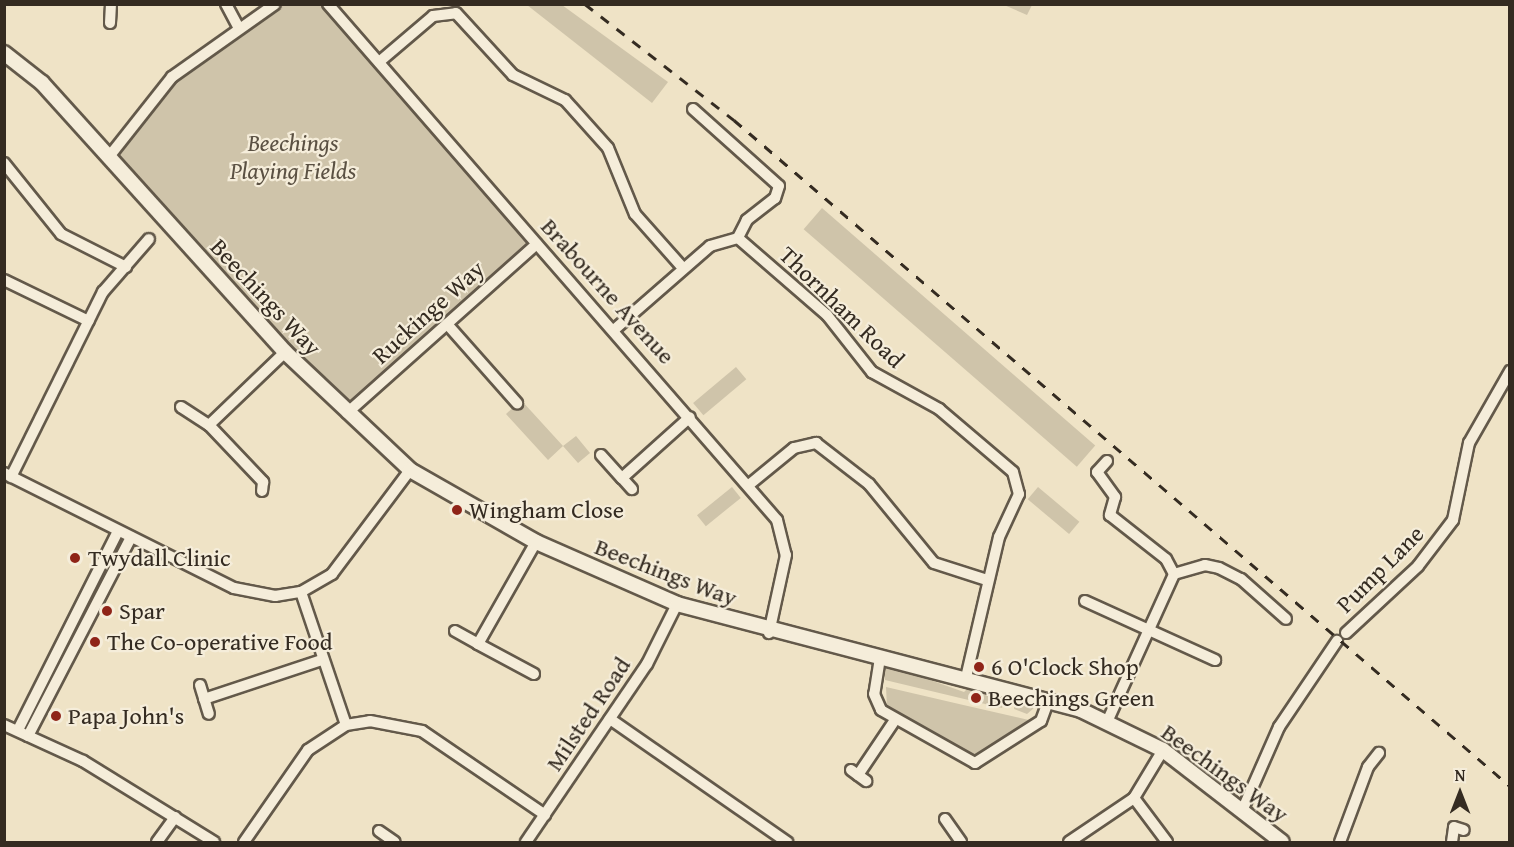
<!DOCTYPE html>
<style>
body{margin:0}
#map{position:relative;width:1514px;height:847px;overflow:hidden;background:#efe3c6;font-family:"Gentium Book Plus",serif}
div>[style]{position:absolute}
.green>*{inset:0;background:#cfc4aa;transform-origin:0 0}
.roads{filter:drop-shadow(2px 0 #63594a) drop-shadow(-2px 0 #63594a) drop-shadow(0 2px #63594a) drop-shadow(0 -2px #63594a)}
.minor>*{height:10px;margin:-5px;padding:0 5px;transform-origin:5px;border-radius:5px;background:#f5edda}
.tertiary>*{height:14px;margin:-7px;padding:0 7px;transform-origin:7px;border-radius:7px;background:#f5edda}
.rail>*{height:3px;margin-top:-1.5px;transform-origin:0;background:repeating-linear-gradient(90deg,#342b21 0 10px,transparent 0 20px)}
.dots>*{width:16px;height:16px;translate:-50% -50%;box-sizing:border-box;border:3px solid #f5edda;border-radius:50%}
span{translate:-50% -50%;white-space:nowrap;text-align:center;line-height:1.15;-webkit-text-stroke:4.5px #f5edda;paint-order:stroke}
.park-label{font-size:24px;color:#5b5143;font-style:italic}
.street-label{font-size:24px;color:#342b21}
.poi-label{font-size:24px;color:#342b21}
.left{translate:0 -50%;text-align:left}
.frame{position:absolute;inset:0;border:6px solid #342b21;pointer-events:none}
.north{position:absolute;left:1430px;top:763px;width:60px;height:60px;-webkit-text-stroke:4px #f5edda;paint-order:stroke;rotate:0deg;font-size:16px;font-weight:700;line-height:24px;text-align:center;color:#342b21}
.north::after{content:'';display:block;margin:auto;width:21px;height:27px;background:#342b21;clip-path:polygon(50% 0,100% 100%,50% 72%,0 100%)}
</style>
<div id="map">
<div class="green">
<div style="clip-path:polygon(275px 5px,328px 5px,537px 244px,347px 413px,108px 158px,172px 77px)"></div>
<div style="clip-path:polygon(527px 5px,562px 5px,668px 82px,652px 103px)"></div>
<div style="clip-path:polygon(1004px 5px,1032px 5px,1027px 15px)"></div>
<div style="left:822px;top:208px;width:362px;height:28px;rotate:41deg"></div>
<div style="left:736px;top:367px;width:16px;height:56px;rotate:50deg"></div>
<div style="clip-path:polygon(521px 400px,563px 446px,576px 436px,590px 453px,578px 463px,563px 446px,548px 460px,506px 414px)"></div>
<div style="left:732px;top:487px;width:14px;height:45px;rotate:51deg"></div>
<div style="left:1038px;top:487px;width:54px;height:16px;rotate:40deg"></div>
<div style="clip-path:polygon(885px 664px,964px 692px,968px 688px,1008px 695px,1002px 708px,885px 680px)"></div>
<div style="clip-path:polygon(886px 687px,959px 704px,1033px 721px,981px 757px,971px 757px,887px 707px)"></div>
<div style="clip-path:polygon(1015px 696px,1035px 704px,1034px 708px,1027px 714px,1014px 709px)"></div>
</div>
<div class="roads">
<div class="minor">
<div style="left:226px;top:4px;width:26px;rotate:62deg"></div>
<div style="left:328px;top:4px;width:684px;rotate:48.97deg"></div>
<div style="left:777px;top:520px;width:36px;rotate:76deg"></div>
<div style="left:786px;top:555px;width:80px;rotate:102.3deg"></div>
<div style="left:110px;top:23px;width:19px;rotate:-87deg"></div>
<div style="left:379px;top:62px;width:71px;rotate:-40.4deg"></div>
<div style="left:433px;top:16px;width:23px;rotate:-7deg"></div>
<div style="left:456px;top:13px;width:84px;rotate:47.4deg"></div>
<div style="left:513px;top:75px;width:58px;rotate:25.7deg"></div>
<div style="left:565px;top:100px;width:64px;rotate:48.1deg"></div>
<div style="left:608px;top:148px;width:71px;rotate:67.8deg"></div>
<div style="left:635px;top:214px;width:71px;rotate:48.4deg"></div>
<div style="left:693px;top:109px;width:115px;rotate:41.8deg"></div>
<div style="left:779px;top:186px;width:13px;rotate:108deg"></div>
<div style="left:775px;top:198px;width:36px;rotate:142deg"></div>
<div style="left:747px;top:220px;width:20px;rotate:117deg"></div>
<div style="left:108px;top:158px;width:103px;rotate:-51.7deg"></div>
<div style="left:172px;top:77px;width:126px;rotate:-35.3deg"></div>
<div style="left:4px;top:163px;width:91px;rotate:51.2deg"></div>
<div style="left:61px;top:234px;width:73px;rotate:26.9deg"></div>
<div style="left:4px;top:280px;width:94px;rotate:25.8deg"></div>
<div style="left:447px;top:324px;width:106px;rotate:48.5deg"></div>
<div style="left:615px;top:329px;width:126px;rotate:-41.1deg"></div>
<div style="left:710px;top:246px;width:29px;rotate:-16deg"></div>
<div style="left:738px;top:238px;width:118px;rotate:40.9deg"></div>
<div style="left:827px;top:315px;width:73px;rotate:51.7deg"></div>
<div style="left:872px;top:372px;width:77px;rotate:28.9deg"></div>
<div style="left:939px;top:409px;width:97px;rotate:40.4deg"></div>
<div style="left:1013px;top:472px;width:23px;rotate:75deg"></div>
<div style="left:1019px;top:494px;width:47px;rotate:114.9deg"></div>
<div style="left:999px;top:537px;width:145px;rotate:103.2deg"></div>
<div style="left:181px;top:407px;width:33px;rotate:33deg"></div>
<div style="left:209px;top:425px;width:79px;rotate:46.5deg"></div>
<div style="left:263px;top:482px;width:9px;rotate:96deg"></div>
<div style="left:347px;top:413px;width:254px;rotate:-41.7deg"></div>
<div style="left:209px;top:425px;width:105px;rotate:-43.8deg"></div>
<div style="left:601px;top:455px;width:31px;rotate:48deg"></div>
<div style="left:622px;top:478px;width:91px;rotate:-41.9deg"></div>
<div style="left:1107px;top:461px;width:15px;rotate:132deg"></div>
<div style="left:1097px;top:472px;width:31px;rotate:54deg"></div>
<div style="left:1115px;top:497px;width:19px;rotate:106deg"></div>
<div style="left:1110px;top:515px;width:71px;rotate:38.2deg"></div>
<div style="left:1166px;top:559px;width:17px;rotate:62deg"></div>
<div style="left:4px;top:473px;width:257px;rotate:26.6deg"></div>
<div style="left:234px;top:588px;width:42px;rotate:11deg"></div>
<div style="left:275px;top:596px;width:26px;rotate:-9deg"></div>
<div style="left:301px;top:592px;width:36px;rotate:-30deg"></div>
<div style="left:332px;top:574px;width:130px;rotate:-53.1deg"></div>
<div style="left:11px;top:477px;width:207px;rotate:-63.6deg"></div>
<div style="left:103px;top:292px;width:70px;rotate:-49deg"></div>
<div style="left:622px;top:478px;width:15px;rotate:48deg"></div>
<div style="left:750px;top:484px;width:57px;rotate:-39.3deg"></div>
<div style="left:794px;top:448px;width:23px;rotate:-13deg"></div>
<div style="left:816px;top:443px;width:67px;rotate:37.7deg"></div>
<div style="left:869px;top:484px;width:102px;rotate:50.6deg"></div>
<div style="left:934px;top:563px;width:56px;rotate:17.8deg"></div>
<div style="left:1174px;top:574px;width:32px;rotate:-16deg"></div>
<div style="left:1205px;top:565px;width:14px;rotate:12deg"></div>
<div style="left:1219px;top:568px;width:25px;rotate:27deg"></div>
<div style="left:1241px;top:579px;width:60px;rotate:41.6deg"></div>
<div style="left:301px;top:592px;width:140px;rotate:71.3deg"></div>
<div style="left:1085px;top:601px;width:143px;rotate:24.4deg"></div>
<div style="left:455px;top:631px;width:26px;rotate:29deg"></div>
<div style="left:1346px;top:633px;width:98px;rotate:-42.9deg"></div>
<div style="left:1418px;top:566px;width:58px;rotate:-52.7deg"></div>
<div style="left:1453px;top:520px;width:79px;rotate:-78.3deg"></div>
<div style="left:1469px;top:443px;width:83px;rotate:-60.3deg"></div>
<div style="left:880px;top:658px;width:36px;rotate:99deg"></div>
<div style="left:874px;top:694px;width:17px;rotate:66deg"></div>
<div style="left:881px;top:710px;width:108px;rotate:29.4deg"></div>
<div style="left:975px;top:763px;width:78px;rotate:-32.5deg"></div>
<div style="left:1041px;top:721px;width:23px;rotate:-70deg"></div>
<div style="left:534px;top:674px;width:64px;rotate:-151.8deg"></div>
<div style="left:478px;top:644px;width:117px;rotate:-60.4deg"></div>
<div style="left:200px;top:685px;width:30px;rotate:73deg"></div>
<div style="left:204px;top:699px;width:124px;rotate:-18.3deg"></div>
<div style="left:610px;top:719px;width:216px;rotate:34.8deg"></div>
<div style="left:1107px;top:722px;width:162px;rotate:-65.6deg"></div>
<div style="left:4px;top:725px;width:87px;rotate:24.5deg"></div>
<div style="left:83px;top:761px;width:154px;rotate:31.7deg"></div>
<div style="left:18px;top:730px;width:223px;rotate:-63.3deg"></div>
<div style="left:28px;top:736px;width:224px;rotate:-62.6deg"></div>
<div style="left:851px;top:770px;width:19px;rotate:36deg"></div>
<div style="left:858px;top:775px;width:66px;rotate:-56.1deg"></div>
<div style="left:1134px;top:798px;width:55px;rotate:53.1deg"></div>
<div style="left:1242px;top:811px;width:92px;rotate:-66.2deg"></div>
<div style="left:1279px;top:727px;width:104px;rotate:-56deg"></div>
<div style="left:945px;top:819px;width:28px;rotate:55deg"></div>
<div style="left:379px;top:831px;width:19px;rotate:35deg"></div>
<div style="left:157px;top:842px;width:31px;rotate:-54deg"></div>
<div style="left:244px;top:842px;width:112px;rotate:-55.2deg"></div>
<div style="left:308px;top:750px;width:45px;rotate:-33.3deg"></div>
<div style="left:346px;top:725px;width:24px;rotate:-9deg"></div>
<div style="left:370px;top:721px;width:53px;rotate:10.9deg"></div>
<div style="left:422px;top:731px;width:149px;rotate:34.3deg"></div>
<div style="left:526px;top:842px;width:215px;rotate:-55.8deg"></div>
<div style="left:647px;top:664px;width:67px;rotate:-63.4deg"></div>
<div style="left:1069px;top:842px;width:78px;rotate:-34.1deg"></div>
<div style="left:1134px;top:798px;width:56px;rotate:-58.9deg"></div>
<div style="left:1340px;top:842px;width:80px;rotate:-69.5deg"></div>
<div style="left:1368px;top:767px;width:18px;rotate:-52deg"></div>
<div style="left:1452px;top:842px;width:15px;rotate:-82deg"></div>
<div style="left:1454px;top:827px;width:10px;rotate:17deg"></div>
</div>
<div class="tertiary">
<div style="left:4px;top:53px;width:48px;rotate:38.3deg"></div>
<div style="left:42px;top:83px;width:363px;rotate:47.9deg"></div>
<div style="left:285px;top:352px;width:172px;rotate:43.3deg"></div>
<div style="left:410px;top:470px;width:145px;rotate:29.7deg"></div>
<div style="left:536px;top:542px;width:154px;rotate:23.7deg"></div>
<div style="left:677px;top:604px;width:418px;rotate:14.7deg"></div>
<div style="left:1081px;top:710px;width:91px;rotate:26deg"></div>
<div style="left:1163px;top:750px;width:150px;rotate:37.7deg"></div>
</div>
</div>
<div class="rail">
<div style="left:585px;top:4px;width:189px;rotate:37.9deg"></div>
<div style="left:734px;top:120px;width:1023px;rotate:40.64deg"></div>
</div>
<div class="dots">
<div style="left:457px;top:510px;background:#8f2418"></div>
<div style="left:75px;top:558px;background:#8f2418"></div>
<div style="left:107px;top:611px;background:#8f2418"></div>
<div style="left:95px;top:642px;background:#8f2418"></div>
<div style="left:979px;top:667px;background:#8f2418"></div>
<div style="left:976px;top:698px;background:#8f2418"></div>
<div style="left:56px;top:716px;background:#8f2418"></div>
</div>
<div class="park-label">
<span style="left:293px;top:157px">Beechings<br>Playing Fields</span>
</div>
<div class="street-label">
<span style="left:608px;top:291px;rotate:48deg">Brabourne Avenue</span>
<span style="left:266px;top:297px;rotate:47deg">Beechings Way</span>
<span style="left:842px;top:307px;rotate:44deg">Thornham Road</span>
<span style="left:428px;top:312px;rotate:-42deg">Ruckinge Way</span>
<span style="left:1380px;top:569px;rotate:-45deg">Pump Lane</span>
<span style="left:666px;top:572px;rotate:21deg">Beechings Way</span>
<span style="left:588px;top:714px;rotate:-56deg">Milsted Road</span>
<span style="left:1225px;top:773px;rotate:36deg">Beechings Way</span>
</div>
<div class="poi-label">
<span class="left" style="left:469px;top:510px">Wingham Close</span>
<span class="left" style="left:88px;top:558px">Twydall Clinic</span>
<span class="left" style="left:119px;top:611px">Spar</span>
<span class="left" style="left:107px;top:642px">The Co-operative Food</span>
<span class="left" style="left:991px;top:667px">6 O'Clock Shop</span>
<span class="left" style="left:988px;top:698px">Beechings Green</span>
<span class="left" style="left:68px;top:716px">Papa John's</span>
</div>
<div class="frame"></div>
<div class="north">N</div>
</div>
